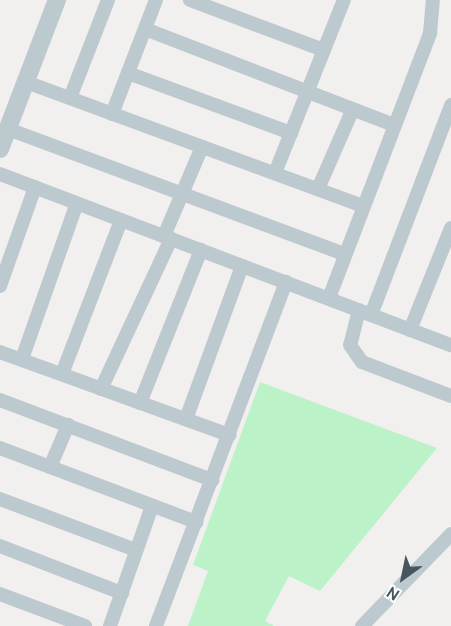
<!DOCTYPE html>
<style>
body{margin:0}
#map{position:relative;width:451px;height:626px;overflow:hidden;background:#f2efef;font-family:Cabin,sans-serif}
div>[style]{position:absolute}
.green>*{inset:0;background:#bbf2c7}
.minor>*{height:14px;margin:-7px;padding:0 7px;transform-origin:7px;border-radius:7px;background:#bcc9cf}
.tertiary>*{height:18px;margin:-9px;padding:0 9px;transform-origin:9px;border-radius:9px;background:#bcc9cf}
span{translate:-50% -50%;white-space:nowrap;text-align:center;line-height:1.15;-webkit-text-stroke:6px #fff;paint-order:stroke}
.north{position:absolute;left:373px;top:548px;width:60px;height:60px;-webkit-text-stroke:4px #fff;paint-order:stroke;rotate:213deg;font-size:16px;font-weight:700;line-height:24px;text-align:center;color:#46565e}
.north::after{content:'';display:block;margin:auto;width:21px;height:27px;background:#46565e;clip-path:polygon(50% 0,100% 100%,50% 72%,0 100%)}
</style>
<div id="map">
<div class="green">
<div style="clip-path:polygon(260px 382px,437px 448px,320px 591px,289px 576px,265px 621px,274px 626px,188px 626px,208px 571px,193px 565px)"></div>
</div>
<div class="minor">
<div style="left:190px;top:0;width:143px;rotate:20.5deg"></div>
<div style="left:145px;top:29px;width:267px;rotate:21.1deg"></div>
<div style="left:128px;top:73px;width:174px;rotate:20.2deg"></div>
<div style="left:26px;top:82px;width:359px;rotate:20.2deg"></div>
<div style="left:70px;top:98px;width:105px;rotate:-68.8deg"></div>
<div style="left:112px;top:114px;width:122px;rotate:-68.9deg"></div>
<div style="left:8px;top:129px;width:359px;rotate:20.4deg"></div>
<div style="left:275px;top:173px;width:186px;rotate:-68.3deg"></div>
<div style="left:0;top:174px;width:482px;rotate:20.8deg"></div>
<div style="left:318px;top:189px;width:87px;rotate:-66.4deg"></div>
<div style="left:164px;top:236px;width:97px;rotate:-66.9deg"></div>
<div style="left:0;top:286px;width:105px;rotate:-70.5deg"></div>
<div style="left:329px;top:298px;width:284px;rotate:-69.1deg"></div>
<div style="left:430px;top:33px;width:33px;rotate:-85deg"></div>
<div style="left:359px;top:310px;width:36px;rotate:104deg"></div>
<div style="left:350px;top:345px;width:21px;rotate:55deg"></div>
<div style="left:362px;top:362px;width:95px;rotate:20.9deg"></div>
<div style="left:371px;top:315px;width:225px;rotate:-69.1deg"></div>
<div style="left:410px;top:330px;width:110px;rotate:-68.1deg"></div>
<div style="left:0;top:352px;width:244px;rotate:19.9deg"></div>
<div style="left:22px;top:359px;width:165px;rotate:-70.6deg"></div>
<div style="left:62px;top:374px;width:165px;rotate:-69deg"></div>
<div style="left:101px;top:389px;width:166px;rotate:-65deg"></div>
<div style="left:0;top:400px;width:227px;rotate:20.7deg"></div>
<div style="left:140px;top:403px;width:165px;rotate:-68.3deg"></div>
<div style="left:186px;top:419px;width:163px;rotate:-69.9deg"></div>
<div style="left:0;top:448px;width:210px;rotate:20.7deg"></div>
<div style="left:50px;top:467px;width:46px;rotate:-66.8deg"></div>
<div style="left:0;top:499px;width:145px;rotate:20.6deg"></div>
<div style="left:0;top:546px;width:131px;rotate:21.1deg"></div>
<div style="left:0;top:594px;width:91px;rotate:20.6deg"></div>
<div style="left:110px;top:626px;width:127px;rotate:-70.7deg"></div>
<div style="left:156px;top:626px;width:368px;rotate:-69.3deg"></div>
<div style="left:362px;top:626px;width:128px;rotate:-45.9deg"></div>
</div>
<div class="tertiary">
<div style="left:0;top:149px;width:160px;rotate:-69.1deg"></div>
</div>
<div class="north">N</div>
</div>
